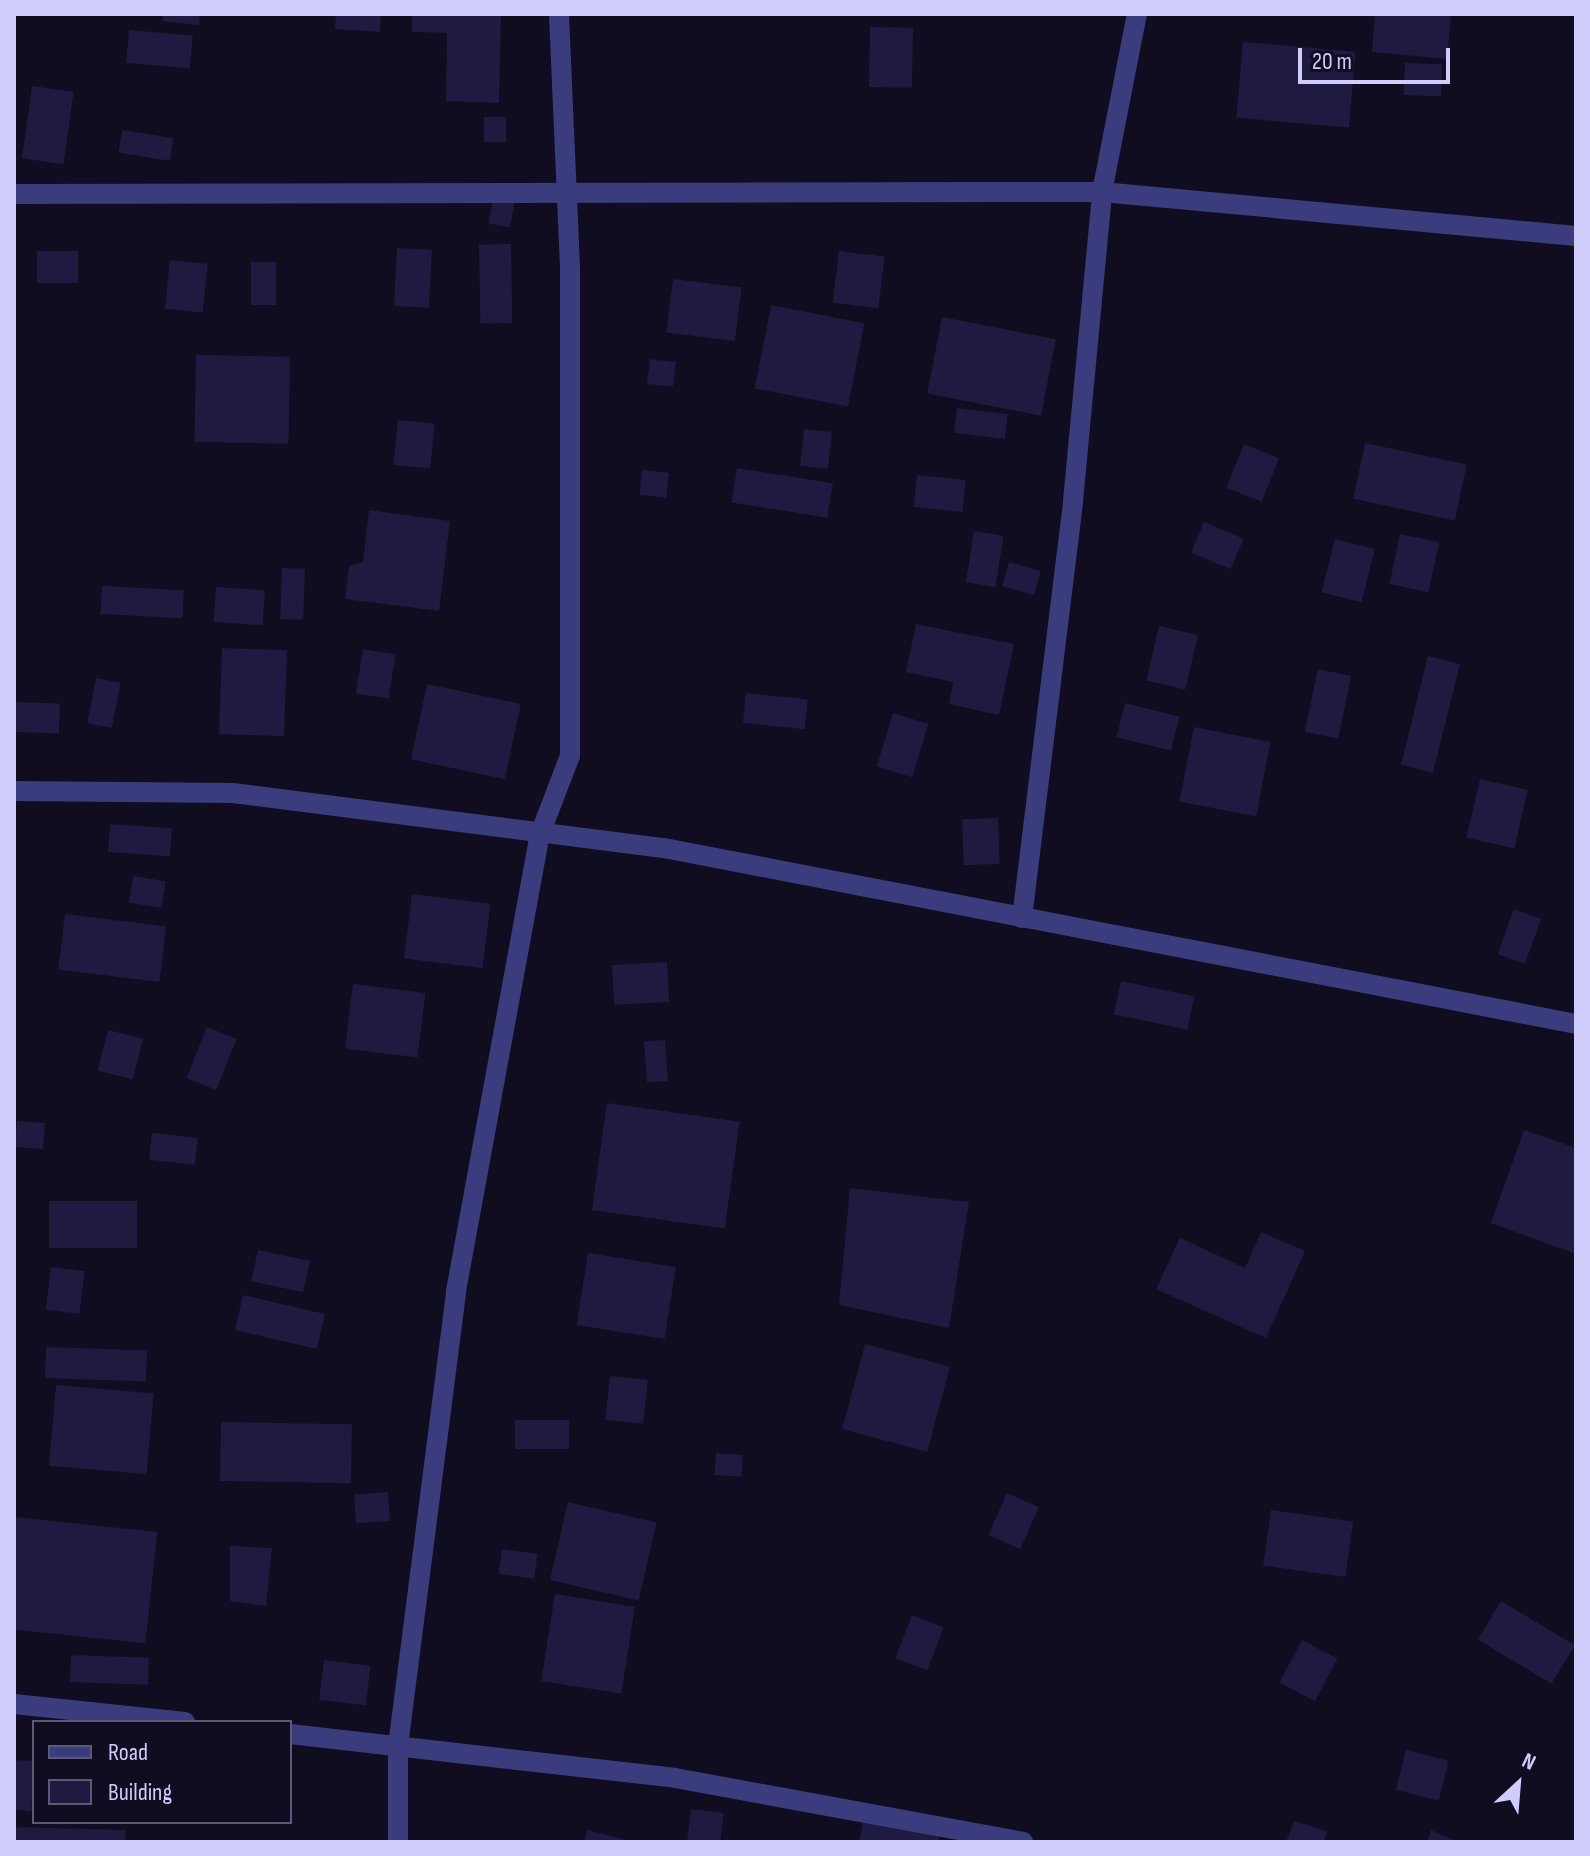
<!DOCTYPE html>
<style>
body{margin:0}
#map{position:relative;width:1590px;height:1856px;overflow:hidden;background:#0f0d1f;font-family:"Sofia Sans Condensed",sans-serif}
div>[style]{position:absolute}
.building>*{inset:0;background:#1f1a40;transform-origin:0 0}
.street>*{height:20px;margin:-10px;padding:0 10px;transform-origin:10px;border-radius:10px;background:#3a3c7d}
span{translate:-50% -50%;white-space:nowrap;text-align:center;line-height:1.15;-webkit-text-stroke:6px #0f0d1f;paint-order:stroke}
.frame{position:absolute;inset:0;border:16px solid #d0cdfd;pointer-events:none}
.legend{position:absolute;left:32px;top:1720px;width:260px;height:104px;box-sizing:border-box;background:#0f0d1f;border:2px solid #5c5a78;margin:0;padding:10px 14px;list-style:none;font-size:24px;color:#d0cdfd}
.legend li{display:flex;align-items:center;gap:16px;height:40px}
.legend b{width:40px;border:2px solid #5c5a78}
.north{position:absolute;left:1478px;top:1744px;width:80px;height:80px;-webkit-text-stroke:6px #0f0d1f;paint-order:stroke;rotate:26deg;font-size:22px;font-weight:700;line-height:32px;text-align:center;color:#d0cdfd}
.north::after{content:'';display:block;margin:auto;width:28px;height:36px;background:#d0cdfd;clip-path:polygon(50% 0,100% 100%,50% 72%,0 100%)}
.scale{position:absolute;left:1298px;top:48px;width:152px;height:36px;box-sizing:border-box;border:4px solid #d0cdfd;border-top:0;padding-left:10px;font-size:24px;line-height:28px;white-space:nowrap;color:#d0cdfd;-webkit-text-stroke:6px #0f0d1f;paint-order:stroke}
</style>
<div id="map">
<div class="building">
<div style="clip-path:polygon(163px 14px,200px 14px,199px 25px,162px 21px)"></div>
<div style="clip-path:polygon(336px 14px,381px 14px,380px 32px,335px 29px)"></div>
<div style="clip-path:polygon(412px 14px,501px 14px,499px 103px,446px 101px,447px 33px,412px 32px)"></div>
<div style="clip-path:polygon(1375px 14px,1451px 14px,1447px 59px,1372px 52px)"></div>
<div style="left:870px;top:27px;width:43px;height:60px;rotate:1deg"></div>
<div style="left:129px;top:30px;width:64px;height:33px;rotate:5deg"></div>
<div style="left:1243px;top:42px;width:113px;height:76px;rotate:5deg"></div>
<div style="left:1405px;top:63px;width:37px;height:32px;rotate:2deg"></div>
<div style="left:32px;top:86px;width:42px;height:73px;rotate:8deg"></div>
<div style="left:484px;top:117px;width:22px;height:25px"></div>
<div style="left:122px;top:130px;width:52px;height:23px;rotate:9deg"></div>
<div style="left:493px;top:198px;width:22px;height:26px;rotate:10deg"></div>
<div style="left:511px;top:244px;width:79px;height:32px;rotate:89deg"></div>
<div style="left:397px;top:248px;width:35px;height:58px;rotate:3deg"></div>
<div style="left:37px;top:251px;width:41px;height:32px"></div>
<div style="left:839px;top:251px;width:46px;height:52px;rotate:7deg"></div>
<div style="left:170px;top:260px;width:38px;height:49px;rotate:6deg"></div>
<div style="left:276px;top:262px;width:43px;height:25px;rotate:90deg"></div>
<div style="left:673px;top:279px;width:69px;height:54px;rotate:7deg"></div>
<div style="left:771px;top:305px;width:95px;height:85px;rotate:11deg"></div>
<div style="left:942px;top:317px;width:116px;height:78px;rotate:11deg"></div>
<div style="left:196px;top:355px;width:94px;height:87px;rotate:1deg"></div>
<div style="left:650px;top:359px;width:26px;height:25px;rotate:7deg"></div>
<div style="left:957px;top:408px;width:51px;height:25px;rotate:7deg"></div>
<div style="left:398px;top:420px;width:37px;height:45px;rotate:6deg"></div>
<div style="left:804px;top:429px;width:28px;height:37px;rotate:6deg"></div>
<div style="left:1365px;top:443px;width:104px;height:57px;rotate:12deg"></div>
<div style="left:1244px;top:444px;width:38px;height:47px;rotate:22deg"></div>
<div style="left:737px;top:468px;width:97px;height:35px;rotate:9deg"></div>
<div style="left:642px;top:470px;width:27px;height:25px;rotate:6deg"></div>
<div style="left:917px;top:475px;width:49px;height:32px;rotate:6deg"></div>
<div style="clip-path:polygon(369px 510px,450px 521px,439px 611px,345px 599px,349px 566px,363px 562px)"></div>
<div style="left:1204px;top:522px;width:43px;height:33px;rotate:23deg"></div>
<div style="left:974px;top:531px;width:30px;height:52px;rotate:9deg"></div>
<div style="left:1400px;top:534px;width:40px;height:51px;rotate:12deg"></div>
<div style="left:1335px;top:539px;width:41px;height:55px;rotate:14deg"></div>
<div style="left:1009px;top:562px;width:33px;height:25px;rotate:16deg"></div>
<div style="left:282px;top:568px;width:23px;height:51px;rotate:2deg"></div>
<div style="left:102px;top:586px;width:82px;height:28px;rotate:3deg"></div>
<div style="left:216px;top:587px;width:49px;height:35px;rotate:4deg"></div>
<div style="clip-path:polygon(916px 624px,1014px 644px,999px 715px,949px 704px,953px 682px,906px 672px)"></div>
<div style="left:1159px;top:626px;width:40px;height:56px;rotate:13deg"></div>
<div style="left:222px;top:648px;width:65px;height:86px;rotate:2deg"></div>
<div style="left:363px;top:649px;width:33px;height:45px;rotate:9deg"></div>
<div style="left:1428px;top:656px;width:33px;height:112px;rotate:14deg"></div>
<div style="left:1318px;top:669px;width:34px;height:64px;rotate:12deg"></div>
<div style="left:96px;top:678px;width:25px;height:46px;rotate:11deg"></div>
<div style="left:427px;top:684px;width:96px;height:77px;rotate:12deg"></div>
<div style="left:746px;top:693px;width:62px;height:30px;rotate:6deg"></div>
<div style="left:14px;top:702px;width:46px;height:30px;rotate:2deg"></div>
<div style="left:1125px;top:703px;width:56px;height:35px;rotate:14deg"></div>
<div style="left:893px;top:713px;width:37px;height:56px;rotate:17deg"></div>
<div style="left:1194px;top:727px;width:78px;height:76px;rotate:11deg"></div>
<div style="left:1480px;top:779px;width:49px;height:60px;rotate:13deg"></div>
<div style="left:998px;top:818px;width:46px;height:36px;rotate:88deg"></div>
<div style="left:110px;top:824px;width:62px;height:28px;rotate:4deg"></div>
<div style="left:133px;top:876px;width:33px;height:27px;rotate:9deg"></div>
<div style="left:412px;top:894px;width:79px;height:65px;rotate:7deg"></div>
<div style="left:1514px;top:909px;width:29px;height:48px;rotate:20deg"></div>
<div style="left:65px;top:914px;width:102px;height:56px;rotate:7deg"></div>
<div style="left:667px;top:962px;width:40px;height:55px;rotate:87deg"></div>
<div style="left:1121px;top:981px;width:75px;height:34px;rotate:12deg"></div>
<div style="left:353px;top:984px;width:73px;height:65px;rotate:7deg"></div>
<div style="left:207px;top:1027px;width:32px;height:55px;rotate:22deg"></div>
<div style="left:108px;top:1030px;width:36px;height:42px;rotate:14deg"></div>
<div style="left:665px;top:1040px;width:41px;height:21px;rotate:86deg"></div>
<div style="left:607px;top:1103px;width:134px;height:108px;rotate:8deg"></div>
<div style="left:17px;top:1121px;width:28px;height:26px;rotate:4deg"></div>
<div style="clip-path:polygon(1524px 1130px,1576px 1148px,1576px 1254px,1491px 1223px)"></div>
<div style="left:152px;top:1133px;width:46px;height:27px;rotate:6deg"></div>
<div style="clip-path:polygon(850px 1188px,969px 1202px,949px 1328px,839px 1305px)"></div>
<div style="left:49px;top:1201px;width:88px;height:47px"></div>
<div style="clip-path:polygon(1261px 1232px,1305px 1251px,1266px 1338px,1156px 1289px,1180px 1238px,1245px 1268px)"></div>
<div style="left:258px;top:1250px;width:53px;height:32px;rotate:12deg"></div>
<div style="left:588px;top:1253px;width:89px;height:73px;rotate:9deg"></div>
<div style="left:51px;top:1267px;width:34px;height:43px;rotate:7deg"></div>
<div style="left:243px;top:1295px;width:84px;height:36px;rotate:13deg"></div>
<div style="left:865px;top:1344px;width:88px;height:88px;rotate:15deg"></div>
<div style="left:46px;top:1347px;width:101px;height:31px;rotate:2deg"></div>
<div style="left:610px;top:1376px;width:38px;height:44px;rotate:6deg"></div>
<div style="left:56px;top:1385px;width:98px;height:81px;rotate:5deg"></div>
<div style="left:569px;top:1420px;width:29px;height:54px;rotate:90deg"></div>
<div style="left:221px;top:1422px;width:131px;height:59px;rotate:1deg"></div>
<div style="left:716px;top:1453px;width:27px;height:22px;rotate:4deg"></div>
<div style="left:388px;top:1492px;width:29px;height:34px;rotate:86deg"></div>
<div style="left:1007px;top:1493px;width:35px;height:46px;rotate:24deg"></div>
<div style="left:568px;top:1502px;width:91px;height:80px;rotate:13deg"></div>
<div style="left:1271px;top:1510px;width:83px;height:56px;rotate:8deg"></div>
<div style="left:15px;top:1517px;width:143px;height:112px;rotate:6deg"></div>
<div style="clip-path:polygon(230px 1546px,272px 1548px,266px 1606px,230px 1601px)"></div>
<div style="left:502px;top:1549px;width:36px;height:25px;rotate:8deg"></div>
<div style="left:555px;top:1594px;width:81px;height:88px;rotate:9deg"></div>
<div style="left:1501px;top:1601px;width:86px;height:45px;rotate:31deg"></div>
<div style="left:912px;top:1615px;width:34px;height:46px;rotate:21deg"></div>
<div style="left:1302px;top:1640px;width:40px;height:48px;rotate:28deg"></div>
<div style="left:71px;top:1655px;width:78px;height:27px;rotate:2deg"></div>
<div style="left:324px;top:1660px;width:47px;height:40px;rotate:7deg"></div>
<div style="left:1406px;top:1750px;width:44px;height:41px;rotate:14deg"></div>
<div style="left:14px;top:1760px;width:20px;height:50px;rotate:3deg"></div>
<div style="left:691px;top:1809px;width:33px;height:33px;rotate:7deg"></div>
<div style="clip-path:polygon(864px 1816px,940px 1830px,939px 1842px,859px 1842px)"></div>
<div style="clip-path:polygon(1294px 1821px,1327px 1831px,1324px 1842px,1286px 1842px)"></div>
<div style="clip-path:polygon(14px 1827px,126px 1830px,125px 1842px,14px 1842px)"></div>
<div style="clip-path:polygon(587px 1830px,630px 1841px,630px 1842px,584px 1842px)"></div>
<div style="clip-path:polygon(1431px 1830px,1458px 1842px,1427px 1842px)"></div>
</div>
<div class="street">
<div style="left:14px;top:194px;width:1088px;rotate:-0.11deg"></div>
<div style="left:1102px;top:192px;width:476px;rotate:5.3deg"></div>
<div style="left:14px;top:791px;width:219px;rotate:0.5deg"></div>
<div style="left:233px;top:793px;width:434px;rotate:7.3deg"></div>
<div style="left:664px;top:848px;width:929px;rotate:10.92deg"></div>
<div style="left:1022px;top:918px;width:420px;rotate:-83deg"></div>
<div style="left:1073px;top:501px;width:310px;rotate:-84.6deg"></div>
<div style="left:1102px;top:192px;width:181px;rotate:-78.9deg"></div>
<div style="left:14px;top:1704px;width:172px;rotate:6deg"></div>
<div style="left:290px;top:1734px;width:388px;rotate:6.5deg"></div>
<div style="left:675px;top:1778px;width:354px;rotate:10.4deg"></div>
<div style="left:398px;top:1842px;width:96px;rotate:-90deg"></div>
<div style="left:398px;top:1746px;width:459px;rotate:-82.7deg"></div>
<div style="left:456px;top:1291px;width:465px;rotate:-79.6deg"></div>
<div style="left:540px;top:834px;width:84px;rotate:-69deg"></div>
<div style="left:570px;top:756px;width:489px;rotate:-90deg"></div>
<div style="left:570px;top:267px;width:253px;rotate:-92.5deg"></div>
</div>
<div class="frame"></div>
<ul class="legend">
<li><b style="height:10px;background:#3a3c7d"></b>Road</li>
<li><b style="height:22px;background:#1f1a40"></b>Building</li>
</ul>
<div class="north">N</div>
<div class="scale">20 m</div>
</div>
